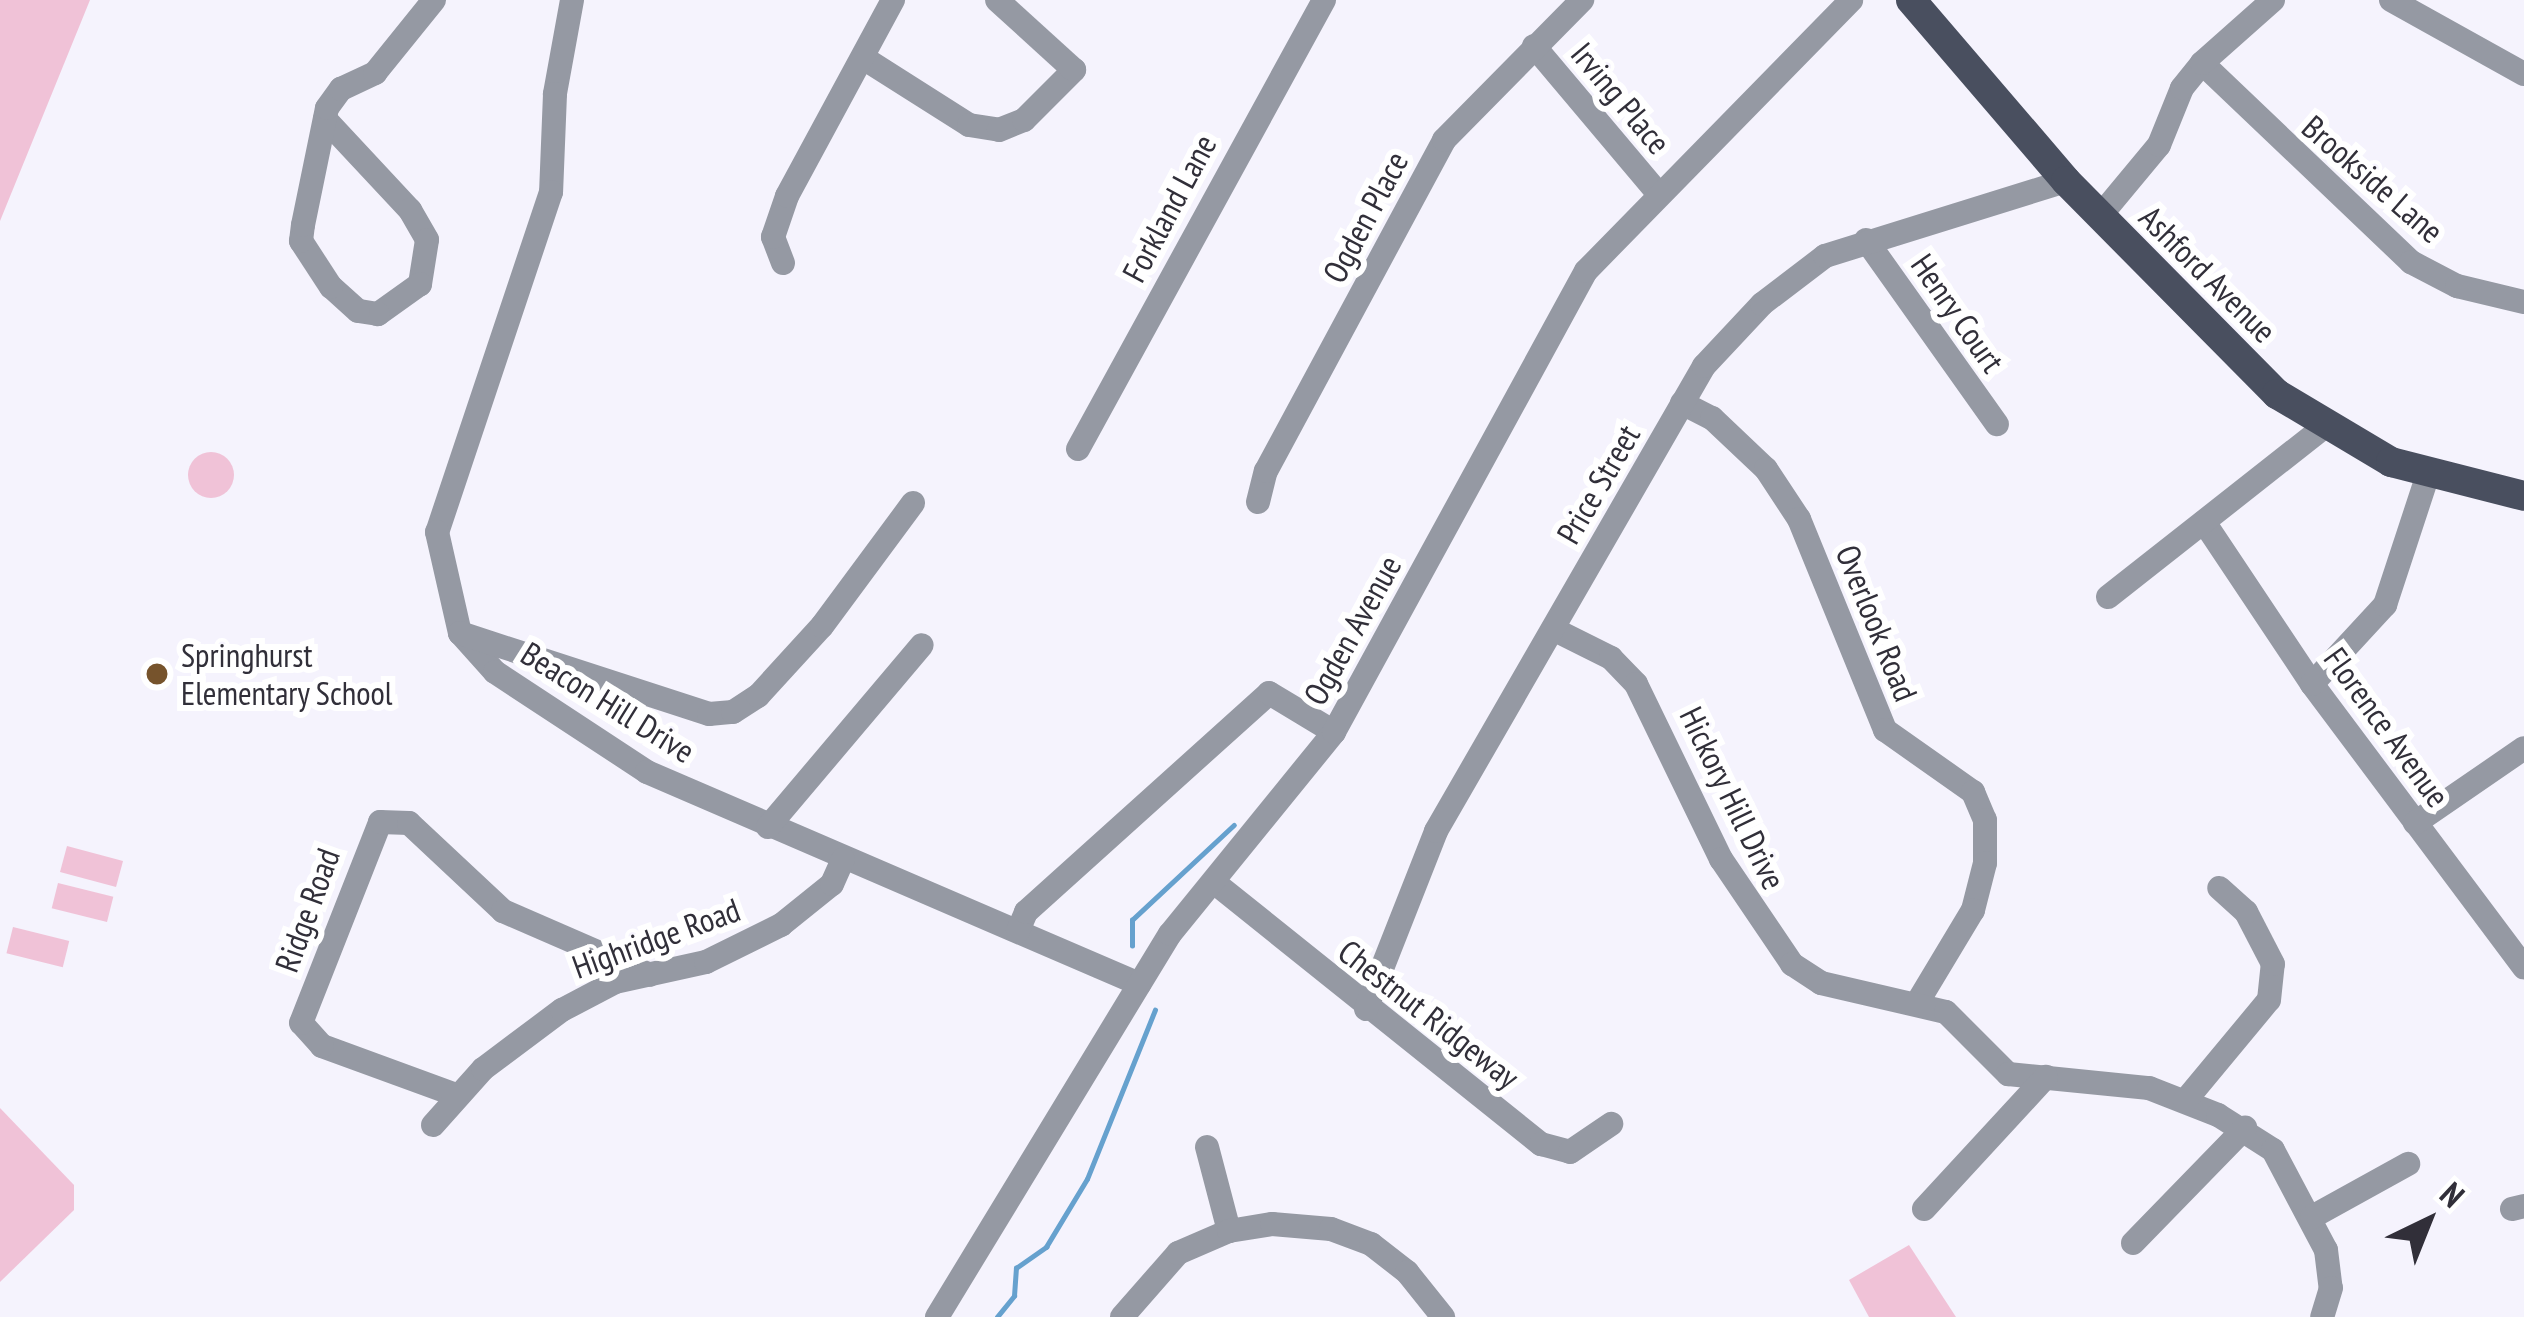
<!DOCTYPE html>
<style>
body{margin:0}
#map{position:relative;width:2524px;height:1317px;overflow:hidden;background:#f5f3fd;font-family:"PT Sans Narrow",sans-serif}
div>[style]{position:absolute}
.green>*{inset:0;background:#f0c2d7;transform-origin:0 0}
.round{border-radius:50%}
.stream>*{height:4.5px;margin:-2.25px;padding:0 2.25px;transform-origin:2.25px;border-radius:2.25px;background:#66a1ce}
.minor>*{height:24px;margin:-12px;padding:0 12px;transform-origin:12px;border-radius:12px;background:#9599a3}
.major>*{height:30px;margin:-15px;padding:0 15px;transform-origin:15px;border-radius:15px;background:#494f5f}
.dots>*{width:33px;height:33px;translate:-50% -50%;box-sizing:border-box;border:6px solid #fff;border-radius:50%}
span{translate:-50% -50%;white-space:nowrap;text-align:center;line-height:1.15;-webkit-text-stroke:12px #fff;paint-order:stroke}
.street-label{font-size:33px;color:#312f39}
.poi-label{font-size:33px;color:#312f39}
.left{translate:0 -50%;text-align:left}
.north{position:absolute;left:2368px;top:1161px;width:120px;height:120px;-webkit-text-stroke:9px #fff;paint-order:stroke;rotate:43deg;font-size:33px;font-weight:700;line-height:48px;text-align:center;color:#312f39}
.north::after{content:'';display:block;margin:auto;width:42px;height:54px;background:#312f39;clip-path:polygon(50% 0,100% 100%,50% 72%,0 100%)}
</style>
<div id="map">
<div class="green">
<div style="clip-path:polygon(0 0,90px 0,0 221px)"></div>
<div class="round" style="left:188px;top:452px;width:46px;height:46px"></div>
<div style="left:67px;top:846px;width:58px;height:27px;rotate:15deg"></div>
<div style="left:58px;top:883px;width:57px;height:26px;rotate:14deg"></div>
<div style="left:13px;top:927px;width:58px;height:27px;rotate:14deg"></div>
<div style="clip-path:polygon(0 1108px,74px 1185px,74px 1210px,0 1282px)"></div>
<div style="clip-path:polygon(1909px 1245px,1956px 1317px,1869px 1317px,1849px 1280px)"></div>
</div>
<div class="stream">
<div style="left:1132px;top:946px;width:26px;rotate:-90deg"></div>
<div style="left:1132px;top:920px;width:139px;rotate:-43deg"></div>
<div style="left:997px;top:1317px;width:27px;rotate:-51deg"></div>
<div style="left:1014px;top:1296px;width:28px;rotate:-86deg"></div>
<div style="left:1016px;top:1268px;width:37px;rotate:-35deg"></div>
<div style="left:1046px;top:1247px;width:79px;rotate:-58.9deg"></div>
<div style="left:1087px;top:1179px;width:182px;rotate:-68.1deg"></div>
</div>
<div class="minor">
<div style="left:572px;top:0;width:96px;rotate:100.3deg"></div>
<div style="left:555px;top:94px;width:98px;rotate:92.3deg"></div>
<div style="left:551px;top:192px;width:359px;rotate:108.5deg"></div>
<div style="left:437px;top:532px;width:104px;rotate:77.2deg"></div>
<div style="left:460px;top:633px;width:52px;rotate:48.1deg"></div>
<div style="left:495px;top:672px;width:182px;rotate:33.3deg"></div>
<div style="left:647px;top:772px;width:536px;rotate:23.31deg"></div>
<div style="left:2391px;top:0;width:152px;rotate:29.1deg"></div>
<div style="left:1534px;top:46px;width:191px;rotate:49.9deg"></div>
<div style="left:865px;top:59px;width:123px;rotate:32.4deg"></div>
<div style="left:969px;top:125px;width:30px;rotate:9deg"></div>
<div style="left:999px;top:130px;width:27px;rotate:-22deg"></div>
<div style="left:1024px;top:120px;width:71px;rotate:-45deg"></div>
<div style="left:1074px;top:70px;width:104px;rotate:-137.7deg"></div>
<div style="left:2202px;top:63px;width:289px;rotate:43.6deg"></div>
<div style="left:2411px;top:262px;width:52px;rotate:27.6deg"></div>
<div style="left:2457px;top:286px;width:69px;rotate:13.4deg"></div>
<div style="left:325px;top:119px;width:125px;rotate:47deg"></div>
<div style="left:410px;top:210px;width:34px;rotate:60deg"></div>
<div style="left:427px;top:240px;width:45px;rotate:99deg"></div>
<div style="left:420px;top:284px;width:52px;rotate:144.5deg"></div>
<div style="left:378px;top:314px;width:20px;rotate:-171deg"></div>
<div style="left:358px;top:311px;width:36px;rotate:-138deg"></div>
<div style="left:331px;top:287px;width:55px;rotate:-123.1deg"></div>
<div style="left:301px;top:241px;width:16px;rotate:-83deg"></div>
<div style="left:303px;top:225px;width:119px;rotate:-78.4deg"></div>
<div style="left:327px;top:108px;width:24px;rotate:-54deg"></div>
<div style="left:341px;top:89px;width:38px;rotate:-25deg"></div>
<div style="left:375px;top:73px;width:94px;rotate:-51.1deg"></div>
<div style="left:2100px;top:216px;width:92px;rotate:-50.3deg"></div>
<div style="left:2159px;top:145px;width:61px;rotate:-68deg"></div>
<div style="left:2182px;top:88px;width:32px;rotate:-51deg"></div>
<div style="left:2202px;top:63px;width:95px;rotate:-41.6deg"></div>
<div style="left:1866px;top:240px;width:226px;rotate:54.6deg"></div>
<div style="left:783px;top:263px;width:28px;rotate:-111deg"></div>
<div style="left:773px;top:237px;width:43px;rotate:-71.1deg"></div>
<div style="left:787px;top:196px;width:223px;rotate:-61.6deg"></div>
<div style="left:1682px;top:403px;width:34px;rotate:27deg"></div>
<div style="left:1712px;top:418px;width:74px;rotate:43.4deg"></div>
<div style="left:1766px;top:469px;width:60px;rotate:56.6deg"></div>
<div style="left:1799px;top:519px;width:228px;rotate:67.8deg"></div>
<div style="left:1885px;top:730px;width:108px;rotate:35.2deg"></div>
<div style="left:1973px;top:792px;width:30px;rotate:67deg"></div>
<div style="left:1985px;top:820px;width:43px;rotate:90deg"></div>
<div style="left:1985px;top:863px;width:49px;rotate:104.3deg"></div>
<div style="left:1973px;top:910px;width:105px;rotate:121deg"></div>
<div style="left:1078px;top:449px;width:512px;rotate:-61.28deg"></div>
<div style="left:1258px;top:502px;width:32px;rotate:-76deg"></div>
<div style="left:1266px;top:471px;width:376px;rotate:-61.7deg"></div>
<div style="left:1444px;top:140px;width:197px;rotate:-45.4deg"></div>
<div style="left:2204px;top:522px;width:195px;rotate:56.3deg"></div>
<div style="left:2312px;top:684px;width:354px;rotate:53.2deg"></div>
<div style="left:2108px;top:597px;width:276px;rotate:-38.2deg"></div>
<div style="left:1553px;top:629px;width:65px;rotate:26.6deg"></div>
<div style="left:1611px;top:658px;width:36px;rotate:46deg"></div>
<div style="left:1636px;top:684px;width:195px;rotate:64.1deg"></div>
<div style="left:1721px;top:859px;width:127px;rotate:55.9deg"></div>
<div style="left:1792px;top:964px;width:35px;rotate:33deg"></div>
<div style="left:1821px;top:983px;width:128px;rotate:13.1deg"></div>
<div style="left:1946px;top:1012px;width:88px;rotate:45deg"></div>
<div style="left:2008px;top:1074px;width:142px;rotate:5.7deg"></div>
<div style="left:2149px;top:1088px;width:74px;rotate:21.4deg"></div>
<div style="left:2218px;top:1115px;width:65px;rotate:32.5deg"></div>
<div style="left:2273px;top:1150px;width:113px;rotate:62.1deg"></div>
<div style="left:2326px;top:1250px;width:38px;rotate:83deg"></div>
<div style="left:2331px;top:1288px;width:30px;rotate:107deg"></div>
<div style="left:460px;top:633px;width:262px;rotate:18deg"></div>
<div style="left:709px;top:714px;width:24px;rotate:-5deg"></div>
<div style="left:733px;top:712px;width:30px;rotate:-33deg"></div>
<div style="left:758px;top:696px;width:95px;rotate:-47.6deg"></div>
<div style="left:822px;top:626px;width:153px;rotate:-53.5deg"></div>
<div style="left:2312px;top:684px;width:108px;rotate:-47.3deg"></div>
<div style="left:2385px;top:605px;width:141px;rotate:-71.8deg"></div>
<div style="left:2415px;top:823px;width:132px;rotate:-34.5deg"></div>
<div style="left:768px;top:827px;width:238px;rotate:-49.8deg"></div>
<div style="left:1215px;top:883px;width:418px;rotate:38.7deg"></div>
<div style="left:1541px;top:1144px;width:30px;rotate:15deg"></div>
<div style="left:1570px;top:1152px;width:50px;rotate:-34.3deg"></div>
<div style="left:1018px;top:931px;width:21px;rotate:-67deg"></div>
<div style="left:1026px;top:912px;width:327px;rotate:-42deg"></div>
<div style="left:1269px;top:693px;width:76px;rotate:31deg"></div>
<div style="left:1366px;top:1009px;width:191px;rotate:-68.5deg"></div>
<div style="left:1436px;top:831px;width:537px;rotate:-60.04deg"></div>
<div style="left:1704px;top:366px;width:85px;rotate:-46.9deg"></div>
<div style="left:1762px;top:304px;width:79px;rotate:-37.3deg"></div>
<div style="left:1825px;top:256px;width:252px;rotate:-17.3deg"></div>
<div style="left:456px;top:1095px;width:143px;rotate:-159.9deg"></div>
<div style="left:322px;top:1046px;width:31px;rotate:-132deg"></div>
<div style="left:301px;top:1023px;width:216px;rotate:-68.5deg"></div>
<div style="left:380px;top:822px;width:29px;rotate:2deg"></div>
<div style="left:409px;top:823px;width:129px;rotate:43.1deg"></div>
<div style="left:503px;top:911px;width:160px;rotate:23.5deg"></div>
<div style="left:2185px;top:1101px;width:131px;rotate:-50.3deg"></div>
<div style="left:2269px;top:1000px;width:36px;rotate:-84deg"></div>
<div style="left:2273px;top:964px;width:59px;rotate:-117.4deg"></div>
<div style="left:2246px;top:912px;width:36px;rotate:-138deg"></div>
<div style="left:433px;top:1125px;width:75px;rotate:-48.2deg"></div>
<div style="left:483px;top:1069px;width:99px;rotate:-36.8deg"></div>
<div style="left:562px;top:1010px;width:60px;rotate:-27.8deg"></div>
<div style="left:615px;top:982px;width:93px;rotate:-12.4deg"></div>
<div style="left:706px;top:962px;width:84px;rotate:-26.3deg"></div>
<div style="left:781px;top:925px;width:65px;rotate:-38.8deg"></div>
<div style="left:832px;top:884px;width:27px;rotate:-66deg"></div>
<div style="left:1207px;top:1147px;width:87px;rotate:75.3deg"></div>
<div style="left:1924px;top:1209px;width:180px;rotate:-47.3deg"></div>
<div style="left:2512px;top:1209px;width:12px;rotate:-14deg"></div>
<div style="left:2312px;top:1217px;width:110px;rotate:-28.9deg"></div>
<div style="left:2133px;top:1243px;width:161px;rotate:-45.8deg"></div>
<div style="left:937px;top:1317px;width:448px;rotate:-58.7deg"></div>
<div style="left:1170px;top:934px;width:260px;rotate:-50.9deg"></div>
<div style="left:1334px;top:732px;width:525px;rotate:-61.34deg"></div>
<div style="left:1586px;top:271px;width:379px;rotate:-45.6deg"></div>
<div style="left:1122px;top:1317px;width:85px;rotate:-48.8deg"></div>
<div style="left:1178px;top:1253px;width:56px;rotate:-23.3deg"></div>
<div style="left:1229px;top:1231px;width:44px;rotate:-9.2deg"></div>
<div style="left:1272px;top:1224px;width:59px;rotate:4.8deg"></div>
<div style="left:1331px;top:1229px;width:43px;rotate:20.6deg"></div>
<div style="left:1371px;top:1244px;width:46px;rotate:37.9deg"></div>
<div style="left:1407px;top:1272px;width:58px;rotate:51.3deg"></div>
</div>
<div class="major">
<div style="left:1911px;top:0;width:238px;rotate:49.4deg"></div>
<div style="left:2066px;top:181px;width:300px;rotate:45.3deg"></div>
<div style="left:2277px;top:394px;width:133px;rotate:30.8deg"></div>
<div style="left:2391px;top:462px;width:137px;rotate:14.3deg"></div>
</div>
<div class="dots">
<div style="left:157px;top:674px;background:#76532c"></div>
</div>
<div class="street-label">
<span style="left:1621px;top:98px;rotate:50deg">Irving Place</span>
<span style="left:2373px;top:179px;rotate:41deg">Brookside Lane</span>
<span style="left:1169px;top:208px;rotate:-62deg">Forkland Lane</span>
<span style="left:1365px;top:217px;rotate:-62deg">Ogden Place</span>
<span style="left:2208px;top:274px;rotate:45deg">Ashford Avenue</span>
<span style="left:1958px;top:313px;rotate:55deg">Henry Court</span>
<span style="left:1598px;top:484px;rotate:-60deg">Price Street</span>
<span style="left:1877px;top:623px;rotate:68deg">Overlook Road</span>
<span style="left:1352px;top:630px;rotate:-61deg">Ogden Avenue</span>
<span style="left:608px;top:702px;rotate:32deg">Beacon Hill Drive</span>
<span style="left:2387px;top:727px;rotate:54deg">Florence Avenue</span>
<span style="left:1733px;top:798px;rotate:64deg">Hickory Hill Drive</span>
<span style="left:307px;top:910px;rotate:-70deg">Ridge Road</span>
<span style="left:656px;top:938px;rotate:-20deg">Highridge Road</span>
<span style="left:1429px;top:1014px;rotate:38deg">Chestnut Ridgeway</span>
</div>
<div class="poi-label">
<span class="left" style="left:181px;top:674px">Springhurst<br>Elementary School</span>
</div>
<div class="north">N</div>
</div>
